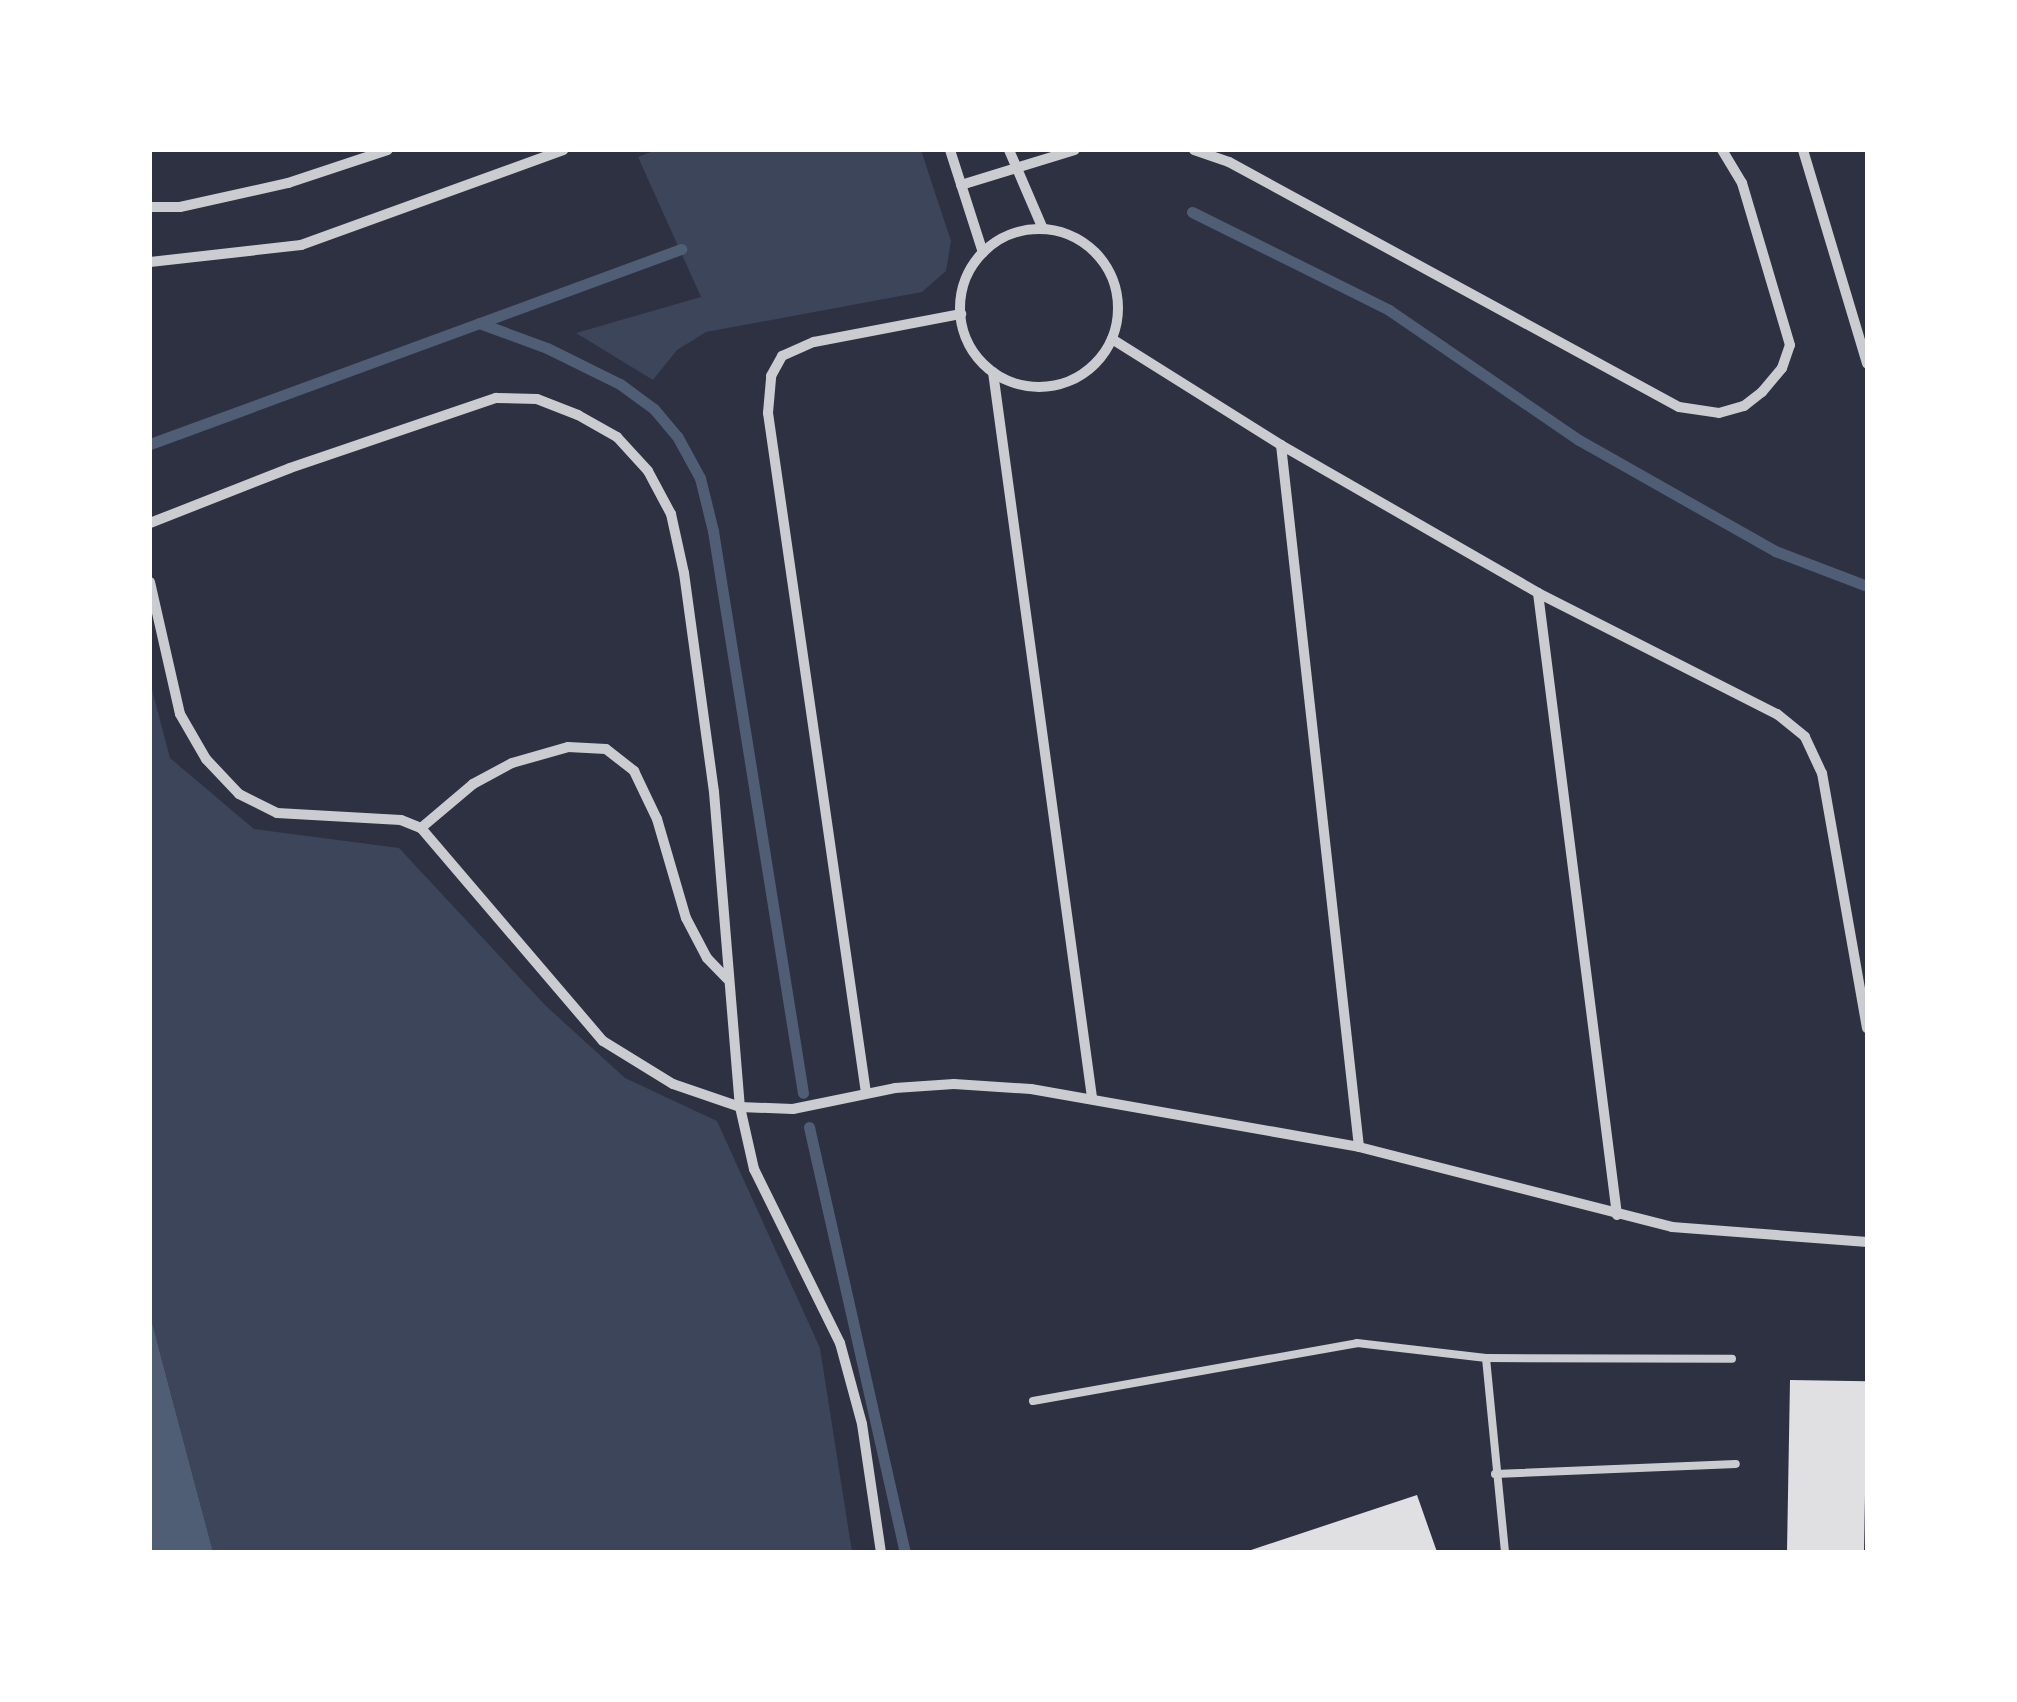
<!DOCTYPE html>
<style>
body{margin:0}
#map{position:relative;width:2017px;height:1702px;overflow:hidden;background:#2d3142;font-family:Overpass,sans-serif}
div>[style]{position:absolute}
.green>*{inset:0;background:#3c4559}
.water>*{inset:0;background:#4f5d75}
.stream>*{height:11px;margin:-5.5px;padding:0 5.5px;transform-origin:5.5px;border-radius:5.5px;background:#4f5d75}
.building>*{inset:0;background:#e0e0e3;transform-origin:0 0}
.service>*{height:8px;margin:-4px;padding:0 4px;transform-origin:4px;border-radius:4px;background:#caccd0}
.minor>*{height:10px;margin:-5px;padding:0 5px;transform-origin:5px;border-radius:5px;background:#caccd0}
.minor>.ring{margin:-5px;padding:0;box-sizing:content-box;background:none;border:10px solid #caccd0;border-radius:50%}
span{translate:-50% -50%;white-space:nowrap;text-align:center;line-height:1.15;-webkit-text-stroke:8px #fff;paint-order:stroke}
.frame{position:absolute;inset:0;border:152px solid #fff;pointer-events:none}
</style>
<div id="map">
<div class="green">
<div style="clip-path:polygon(656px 150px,921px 150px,951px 241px,946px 271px,922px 292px,706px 332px,677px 350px,653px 380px,576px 333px,701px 297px,638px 157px)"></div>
<div style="clip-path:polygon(150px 682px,170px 758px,254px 829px,399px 848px,546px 1006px,625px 1078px,717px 1121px,820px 1348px,852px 1552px,213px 1552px,150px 1315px)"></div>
</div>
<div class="water">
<div style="clip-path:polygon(150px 1315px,173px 1402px,213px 1552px,150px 1552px)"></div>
</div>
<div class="stream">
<div style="left:1192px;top:212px;width:220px;rotate:26.4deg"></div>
<div style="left:1389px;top:310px;width:230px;rotate:34.4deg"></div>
<div style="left:1579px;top:440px;width:225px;rotate:29.5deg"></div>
<div style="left:1775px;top:551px;width:98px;rotate:20.8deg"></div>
<div style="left:479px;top:323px;width:72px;rotate:20.2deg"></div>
<div style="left:547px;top:348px;width:81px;rotate:26.3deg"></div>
<div style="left:620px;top:384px;width:42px;rotate:36.3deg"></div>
<div style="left:654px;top:409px;width:35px;rotate:50deg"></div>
<div style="left:677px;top:436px;width:48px;rotate:61.3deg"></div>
<div style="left:700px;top:478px;width:55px;rotate:76.2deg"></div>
<div style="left:713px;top:531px;width:569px;rotate:80.9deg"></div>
<div style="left:150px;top:444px;width:566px;rotate:-20.16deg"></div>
<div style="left:809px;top:1127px;width:436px;rotate:77.3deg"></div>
</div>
<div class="building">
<div style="left:1790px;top:1380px;width:77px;height:172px;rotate:1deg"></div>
<div style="clip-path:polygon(1417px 1495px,1437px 1552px,1248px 1552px,1248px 1551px)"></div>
</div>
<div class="service">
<div style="left:1033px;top:1401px;width:329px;rotate:-10.1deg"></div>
<div style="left:1357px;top:1343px;width:130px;rotate:6.6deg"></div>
<div style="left:1495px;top:1474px;width:241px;rotate:-2.4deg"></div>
<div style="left:1505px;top:1552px;width:195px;rotate:-95.6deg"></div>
<div style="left:1486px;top:1358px;width:246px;rotate:0.2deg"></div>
</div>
<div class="minor">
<div style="left:950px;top:150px;width:108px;rotate:72.2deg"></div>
<div style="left:1009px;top:150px;width:86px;rotate:66.7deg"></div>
<div style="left:1194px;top:150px;width:37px;rotate:19deg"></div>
<div style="left:1229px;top:162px;width:512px;rotate:28.57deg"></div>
<div style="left:1679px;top:407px;width:40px;rotate:8.5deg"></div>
<div style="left:1719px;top:413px;width:26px;rotate:-16deg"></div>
<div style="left:1744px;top:406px;width:23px;rotate:-38deg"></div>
<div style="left:1762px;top:392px;width:31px;rotate:-50deg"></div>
<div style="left:1782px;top:368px;width:24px;rotate:-71deg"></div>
<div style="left:1790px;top:345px;width:169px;rotate:-106.5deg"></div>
<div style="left:1742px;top:183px;width:39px;rotate:-121deg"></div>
<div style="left:1803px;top:150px;width:223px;rotate:73.3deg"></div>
<div style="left:961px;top:185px;width:119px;rotate:-17.1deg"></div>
<div style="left:150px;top:207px;width:30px"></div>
<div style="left:180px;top:207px;width:111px;rotate:-12.5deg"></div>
<div style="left:288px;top:183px;width:105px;rotate:-18.3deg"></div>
<div class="ring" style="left:960px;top:229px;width:148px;height:148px"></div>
<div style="left:150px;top:262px;width:152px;rotate:-6.4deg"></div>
<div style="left:301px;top:245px;width:279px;rotate:-19.9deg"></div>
<div style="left:1112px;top:339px;width:199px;rotate:32.1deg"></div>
<div style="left:1281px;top:445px;width:297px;rotate:29.9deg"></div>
<div style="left:1538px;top:593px;width:268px;rotate:26.9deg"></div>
<div style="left:1777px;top:714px;width:36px;rotate:39deg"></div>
<div style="left:1805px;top:737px;width:40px;rotate:65deg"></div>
<div style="left:1822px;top:773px;width:259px;rotate:80deg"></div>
<div style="left:993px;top:372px;width:733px;rotate:82.23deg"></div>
<div style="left:1281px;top:445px;width:706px;rotate:83.66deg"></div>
<div style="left:150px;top:523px;width:150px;rotate:-21.4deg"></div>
<div style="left:290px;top:468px;width:218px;rotate:-18.8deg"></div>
<div style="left:496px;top:398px;width:41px;rotate:1.4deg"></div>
<div style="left:537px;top:399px;width:44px;rotate:21.3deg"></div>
<div style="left:578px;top:415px;width:45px;rotate:29.4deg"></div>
<div style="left:617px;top:437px;width:46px;rotate:47.6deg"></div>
<div style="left:648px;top:471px;width:49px;rotate:61.9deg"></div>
<div style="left:671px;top:514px;width:60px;rotate:77.6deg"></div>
<div style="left:684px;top:573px;width:221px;rotate:82.2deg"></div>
<div style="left:714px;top:792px;width:316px;rotate:85.3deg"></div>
<div style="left:740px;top:1107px;width:64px;rotate:77.3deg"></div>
<div style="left:754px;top:1169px;width:194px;rotate:63.7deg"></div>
<div style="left:840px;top:1343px;width:84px;rotate:74.8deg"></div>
<div style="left:862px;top:1424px;width:129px;rotate:81.6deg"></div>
<div style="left:150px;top:582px;width:135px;rotate:77.2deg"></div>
<div style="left:180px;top:714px;width:52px;rotate:60deg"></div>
<div style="left:206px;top:759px;width:48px;rotate:46.7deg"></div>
<div style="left:239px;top:794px;width:42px;rotate:26.6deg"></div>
<div style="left:277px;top:813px;width:124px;rotate:3.2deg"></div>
<div style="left:401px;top:820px;width:22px;rotate:22deg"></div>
<div style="left:421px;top:828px;width:280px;rotate:49.5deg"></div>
<div style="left:603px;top:1041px;width:82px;rotate:31.6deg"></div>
<div style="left:673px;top:1084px;width:71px;rotate:18.9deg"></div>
<div style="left:740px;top:1107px;width:53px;rotate:2.2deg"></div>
<div style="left:793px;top:1109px;width:104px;rotate:-11.6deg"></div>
<div style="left:895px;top:1088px;width:59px;rotate:-3.9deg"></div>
<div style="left:954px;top:1084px;width:77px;rotate:3.7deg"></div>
<div style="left:1031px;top:1089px;width:333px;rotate:10deg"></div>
<div style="left:1359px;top:1147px;width:323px;rotate:14.3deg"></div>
<div style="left:1672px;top:1227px;width:196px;rotate:4.4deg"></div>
<div style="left:1538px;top:593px;width:627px;rotate:82.76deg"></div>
<div style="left:421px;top:828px;width:68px;rotate:-40.2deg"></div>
<div style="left:473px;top:784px;width:44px;rotate:-28.3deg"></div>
<div style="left:512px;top:763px;width:58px;rotate:-15.9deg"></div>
<div style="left:568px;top:747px;width:38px;rotate:3deg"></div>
<div style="left:606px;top:749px;width:36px;rotate:38deg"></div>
<div style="left:634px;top:771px;width:53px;rotate:64.4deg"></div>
<div style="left:657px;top:819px;width:103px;rotate:73.7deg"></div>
<div style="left:686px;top:918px;width:45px;rotate:62.3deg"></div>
<div style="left:707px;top:958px;width:29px;rotate:46deg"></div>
<div style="left:866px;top:1093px;width:687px;rotate:-98.2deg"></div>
<div style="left:768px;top:413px;width:37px;rotate:-85deg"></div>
<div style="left:771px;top:376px;width:23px;rotate:-61deg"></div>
<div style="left:782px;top:356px;width:35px;rotate:-24deg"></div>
<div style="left:814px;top:342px;width:150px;rotate:-10.8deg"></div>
</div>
<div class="frame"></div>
</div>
